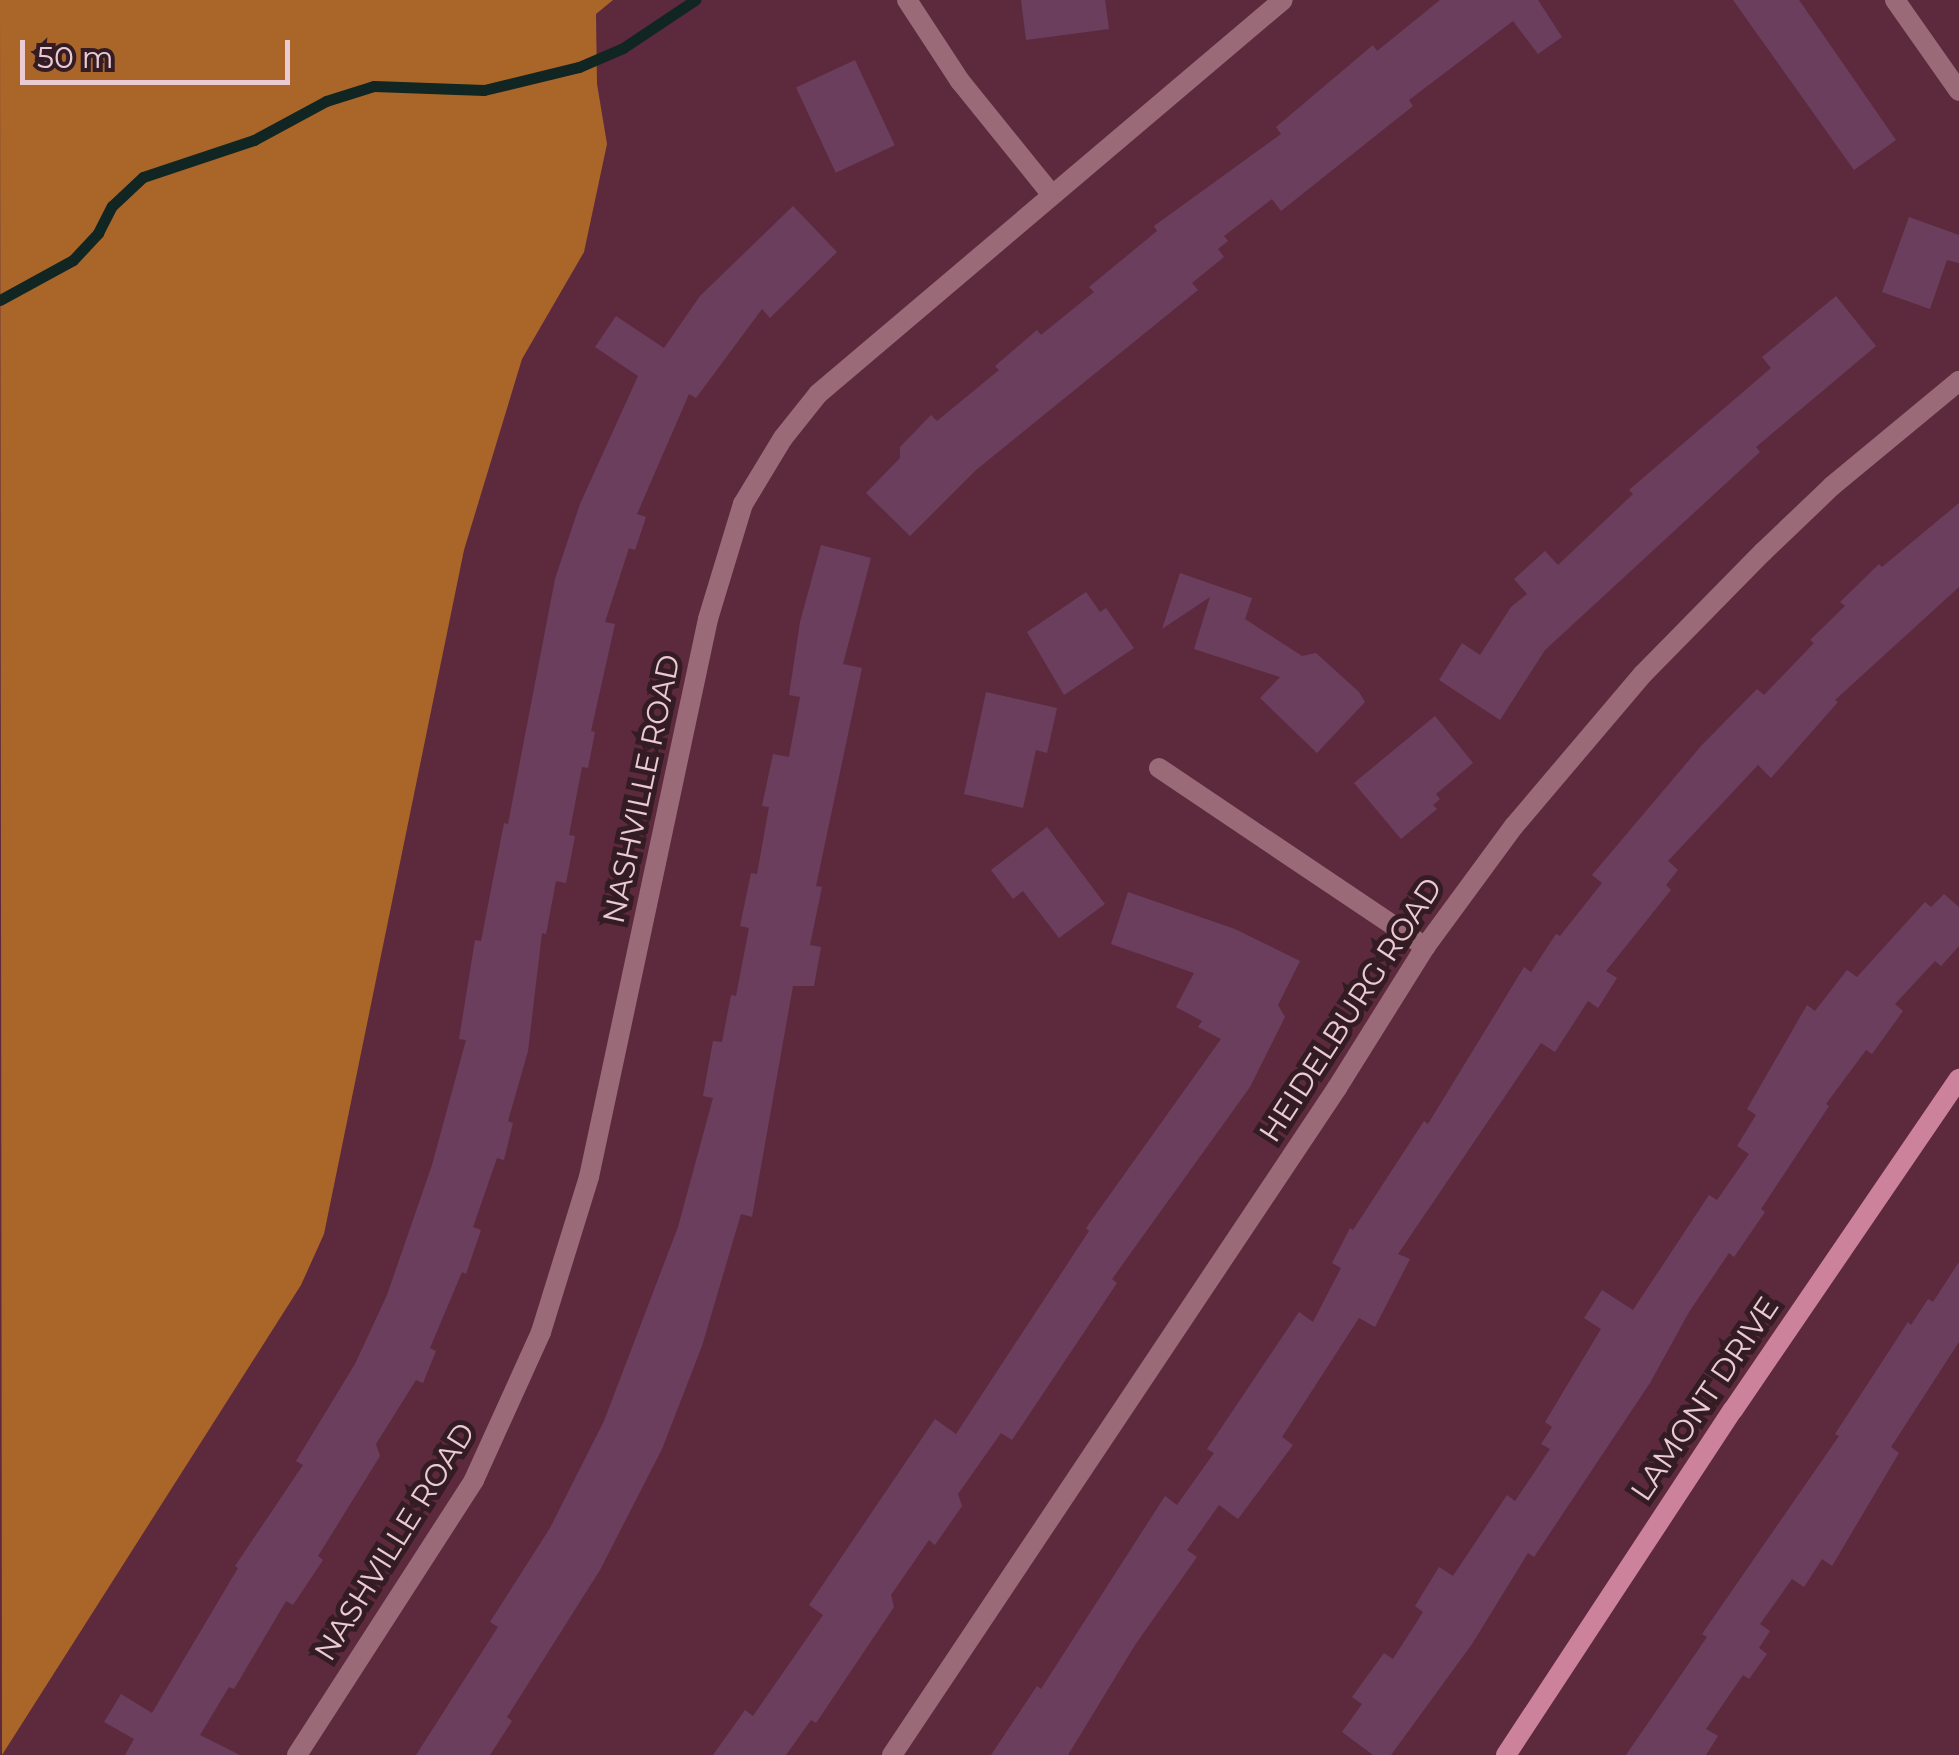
<!DOCTYPE html>
<style>
body{margin:0}
#map{position:relative;width:1959px;height:1755px;overflow:hidden;background:#5d2a3d;font-family:Montserrat,sans-serif}
div>[style]{position:absolute}
.forest>*{inset:0;background:#aa6629}
.stream>*{height:11px;margin:-5.5px;padding:0 5.5px;transform-origin:5.5px;border-radius:5.5px;background:#112622}
.building>*{inset:0;background:#6b3e5e;transform-origin:0 0}
.street>*{height:20px;margin:-10px;padding:0 10px;transform-origin:10px;border-radius:10px;background:#9a6a79}
.secondary>*{height:20px;margin:-10px;padding:0 10px;transform-origin:10px;border-radius:10px;background:#cd829b}
span{translate:-50% -50%;white-space:nowrap;text-align:center;line-height:1.15;-webkit-text-stroke:10px #341c24;paint-order:stroke}
.street-label{font-size:30px;color:#ebcad3}
.scale{position:absolute;left:20px;top:40px;width:270px;height:45px;box-sizing:border-box;border:5px solid #ebcad3;border-top:0;padding-left:12px;font-size:30px;line-height:35px;white-space:nowrap;color:#ebcad3;-webkit-text-stroke:8px #341c24;paint-order:stroke}
</style>
<div id="map">
<div class="forest">
<div style="clip-path:polygon(0 0,613px 0,596px 14px,597px 84px,607px 144px,584px 252px,522px 359px,464px 550px,324px 1234px,301px 1285px,2px 1755px)"></div>
</div>
<div class="stream">
<div style="left:0;top:300px;width:83px;rotate:-28.7deg"></div>
<div style="left:73px;top:260px;width:37px;rotate:-47deg"></div>
<div style="left:98px;top:233px;width:30px;rotate:-63deg"></div>
<div style="left:112px;top:206px;width:42px;rotate:-43.1deg"></div>
<div style="left:143px;top:177px;width:117px;rotate:-18.4deg"></div>
<div style="left:254px;top:140px;width:82px;rotate:-28.4deg"></div>
<div style="left:326px;top:101px;width:50px;rotate:-17.4deg"></div>
<div style="left:374px;top:86px;width:110px;rotate:2.1deg"></div>
<div style="left:484px;top:90px;width:98px;rotate:-13.6deg"></div>
<div style="left:579px;top:67px;width:48px;rotate:-23.4deg"></div>
<div style="left:623px;top:48px;width:87px;rotate:-33.7deg"></div>
</div>
<div class="building">
<div style="clip-path:polygon(1021px 0,1105px 0,1109px 29px,1026px 40px)"></div>
<div style="clip-path:polygon(1440px 0,1538px 0,1562px 37px,1538px 54px,1513px 21px,1409px 100px,1413px 106px,1281px 211px,1272px 199px,1224px 236px,1228px 241px,1218px 249px,1224px 257px,1192px 283px,1198px 290px,976px 470px,910px 536px,866px 493px,900px 458px,900px 447px,931px 415px,937px 421px,999px 370px,995px 366px,1037px 330px,1041px 335px,1094px 292px,1089px 287px,1157px 231px,1154px 226px,1281px 134px,1276px 127px,1373px 45px,1377px 51px)"></div>
<div style="clip-path:polygon(1733px 0,1799px 0,1896px 140px,1854px 170px)"></div>
<div style="left:855px;top:60px;width:94px;height:65px;rotate:65deg"></div>
<div style="clip-path:polygon(793px 206px,837px 252px,770px 318px,762px 309px,696px 398px,689px 394px,637px 514px,646px 517px,635px 550px,629px 548px,605px 622px,615px 624px,591px 731px,595px 732px,588px 768px,582px 767px,569px 835px,575px 836px,566px 883px,556px 881px,546px 934px,542px 933px,528px 1051px,508px 1121px,513px 1123px,504px 1160px,497px 1158px,473px 1227px,481px 1230px,466px 1274px,462px 1272px,430px 1348px,436px 1351px,423px 1383px,416px 1380px,376px 1444px,380px 1456px,318px 1556px,323px 1560px,293px 1605px,286px 1601px,234px 1689px,229px 1687px,200px 1735px,240px 1755px,125px 1755px,134px 1739px,104px 1722px,121px 1694px,152px 1713px,238px 1568px,235px 1566px,303px 1465px,296px 1461px,355px 1364px,387px 1295px,432px 1165px,466px 1040px,459px 1039px,475px 940px,481px 941px,504px 823px,508px 824px,555px 579px,580px 504px,638px 376px,595px 347px,616px 316px,664px 348px,700px 296px)"></div>
<div style="clip-path:polygon(1909px 217px,1959px 235px,1959px 263px,1947px 260px,1930px 309px,1882px 292px)"></div>
<div style="clip-path:polygon(1836px 296px,1876px 346px,1756px 447px,1760px 452px,1545px 650px,1500px 720px,1439px 680px,1462px 643px,1480px 655px,1511px 607px,1527px 594px,1514px 579px,1545px 551px,1558px 565px,1633px 494px,1629px 490px,1771px 368px,1762px 357px)"></div>
<div style="clip-path:polygon(1959px 503px,1959px 587px,1835px 700px,1838px 702px,1771px 778px,1758px 765px,1668px 861px,1678px 870px,1666px 885px,1671px 890px,1606px 971px,1617px 978px,1598px 1008px,1588px 1001px,1555px 1052px,1541px 1043px,1398px 1254px,1410px 1259px,1375px 1327px,1359px 1318px,1282px 1437px,1293px 1445px,1238px 1519px,1219px 1505px,1187px 1550px,1197px 1557px,1135px 1645px,1068px 1755px,991px 1755px,1037px 1686px,1041px 1689px,1165px 1496px,1177px 1505px,1214px 1453px,1207px 1449px,1299px 1312px,1313px 1322px,1341px 1268px,1332px 1263px,1350px 1228px,1353px 1230px,1424px 1121px,1428px 1124px,1524px 967px,1531px 972px,1556px 934px,1560px 936px,1602px 883px,1592px 875px,1701px 746px,1757px 689px,1764px 695px,1814px 643px,1810px 640px,1845px 606px,1840px 602px,1879px 564px,1882px 567px)"></div>
<div style="clip-path:polygon(821px 545px,871px 558px,843px 664px,862px 668px,816px 886px,822px 887px,810px 945px,821px 947px,814px 986px,793px 986px,752px 1217px,741px 1214px,702px 1346px,662px 1449px,600px 1570px,507px 1717px,512px 1721px,490px 1755px,416px 1755px,498px 1627px,490px 1622px,550px 1528px,604px 1421px,678px 1227px,713px 1098px,703px 1096px,713px 1041px,722px 1042px,731px 995px,736px 996px,749px 928px,740px 926px,751px 873px,757px 874px,769px 807px,762px 806px,773px 754px,789px 757px,800px 697px,789px 695px,800px 622px)"></div>
<div style="clip-path:polygon(1180px 573px,1252px 598px,1245px 619px,1302px 656px,1316px 653px,1359px 692px,1365px 702px,1317px 753px,1260px 698px,1280px 677px,1194px 649px,1210px 597px,1162px 629px)"></div>
<div style="clip-path:polygon(1086px 592px,1100px 612px,1106px 608px,1134px 648px,1064px 695px,1027px 632px)"></div>
<div style="clip-path:polygon(986px 692px,1057px 708px,1047px 753px,1036px 750px,1023px 808px,964px 794px)"></div>
<div style="clip-path:polygon(1435px 716px,1473px 763px,1436px 794px,1440px 799px,1433px 805px,1437px 809px,1401px 839px,1354px 783px)"></div>
<div style="clip-path:polygon(1047px 827px,1105px 904px,1059px 938px,1023px 891px,1013px 899px,991px 870px)"></div>
<div style="clip-path:polygon(1128px 892px,1235px 929px,1300px 961px,1278px 1005px,1285px 1017px,1250px 1087px,1112px 1279px,1117px 1283px,1012px 1440px,1001px 1433px,958px 1494px,962px 1506px,935px 1545px,929px 1540px,891px 1595px,894px 1607px,816px 1723px,811px 1720px,786px 1755px,713px 1755px,745px 1710px,753px 1716px,823px 1615px,809px 1605px,935px 1419px,956px 1434px,1089px 1231px,1086px 1228px,1221px 1039px,1198px 1027px,1202px 1021px,1176px 1007px,1194px 973px,1111px 944px)"></div>
<div style="clip-path:polygon(1944px 894px,1959px 907px,1959px 946px,1941px 966px,1935px 961px,1895px 1004px,1903px 1011px,1872px 1054px,1866px 1050px,1826px 1104px,1829px 1106px,1761px 1209px,1765px 1212px,1734px 1257px,1729px 1253px,1689px 1312px,1650px 1383px,1534px 1557px,1528px 1553px,1472px 1644px,1391px 1755px,1373px 1755px,1342px 1732px,1362px 1704px,1352px 1697px,1384px 1653px,1393px 1659px,1423px 1612px,1415px 1606px,1439px 1567px,1453px 1576px,1507px 1495px,1515px 1501px,1550px 1449px,1541px 1444px,1552px 1427px,1545px 1422px,1601px 1329px,1584px 1318px,1602px 1290px,1633px 1310px,1709px 1195px,1717px 1200px,1749px 1154px,1737px 1146px,1756px 1115px,1747px 1109px,1807px 1005px,1815px 1011px,1847px 970px,1857px 977px,1925px 902px,1931px 907px)"></div>
<div style="clip-path:polygon(1959px 1262px,1959px 1342px,1891px 1447px,1899px 1453px,1832px 1566px,1822px 1559px,1804px 1587px,1792px 1579px,1760px 1624px,1770px 1631px,1759px 1648px,1767px 1654px,1749px 1679px,1743px 1675px,1706px 1729px,1718px 1736px,1706px 1755px,1626px 1755px,1707px 1637px,1702px 1634px,1839px 1436px,1835px 1434px,1908px 1322px,1911px 1325px,1928px 1299px,1933px 1302px)"></div>
</div>
<div class="street">
<div style="left:907px;top:0;width:97px;rotate:56.8deg"></div>
<div style="left:960px;top:81px;width:146px;rotate:51.1deg"></div>
<div style="left:1895px;top:0;width:111px;rotate:54.9deg"></div>
<div style="left:1159px;top:768px;width:321px;rotate:33.9deg"></div>
<div style="left:297px;top:1755px;width:327px;rotate:-57.2deg"></div>
<div style="left:474px;top:1480px;width:162px;rotate:-65.6deg"></div>
<div style="left:541px;top:1332px;width:162px;rotate:-72.8deg"></div>
<div style="left:589px;top:1177px;width:571px;rotate:-77.96deg"></div>
<div style="left:708px;top:619px;width:120px;rotate:-73.1deg"></div>
<div style="left:743px;top:504px;width:77px;rotate:-58.8deg"></div>
<div style="left:783px;top:438px;width:56px;rotate:-51.5deg"></div>
<div style="left:818px;top:394px;width:609px;rotate:-40.28deg"></div>
<div style="left:892px;top:1755px;width:802px;rotate:-56.29deg"></div>
<div style="left:1337px;top:1088px;width:166px;rotate:-58deg"></div>
<div style="left:1425px;top:947px;width:150px;rotate:-53.7deg"></div>
<div style="left:1514px;top:826px;width:199px;rotate:-49.7deg"></div>
<div style="left:1643px;top:674px;width:171px;rotate:-45.5deg"></div>
<div style="left:1763px;top:552px;width:95px;rotate:-43.7deg"></div>
<div style="left:1832px;top:486px;width:165px;rotate:-39.6deg"></div>
</div>
<div class="secondary">
<div style="left:1506px;top:1755px;width:413px;rotate:-56.7deg"></div>
<div style="left:1733px;top:1410px;width:401px;rotate:-55.7deg"></div>
</div>
<div class="street-label">
<span style="left:642px;top:789px;rotate:-78deg">NASHVILLE ROAD</span>
<span style="left:1351px;top:1010px;rotate:-57deg">HEIDELBURG ROAD</span>
<span style="left:1705px;top:1399px;rotate:-56deg">LAMONT DRIVE</span>
<span style="left:395px;top:1542px;rotate:-58deg">NASHVILLE ROAD</span>
</div>
<div class="scale">50 m</div>
</div>
